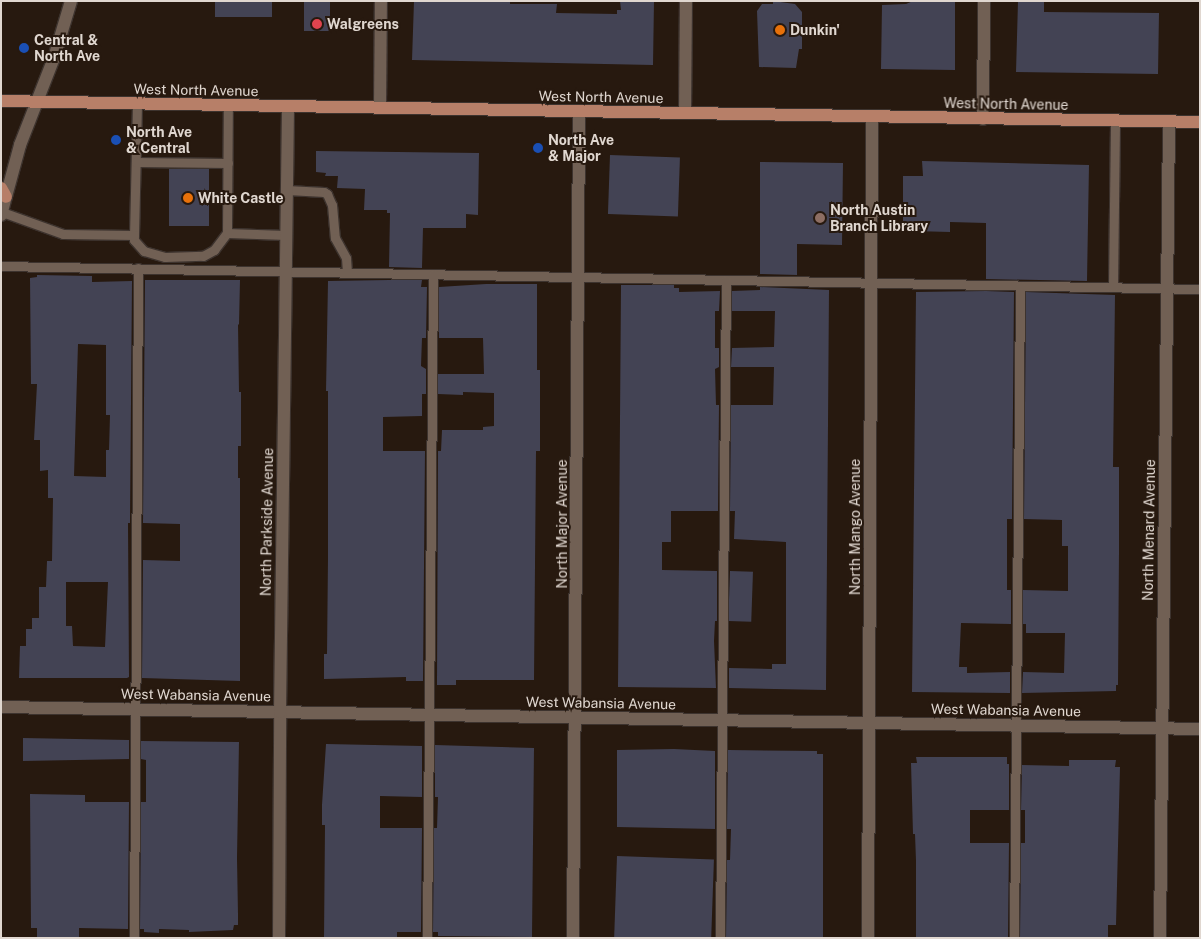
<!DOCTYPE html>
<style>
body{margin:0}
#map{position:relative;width:1201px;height:939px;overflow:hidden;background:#27190f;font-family:"Public Sans",sans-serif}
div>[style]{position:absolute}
.building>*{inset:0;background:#434354;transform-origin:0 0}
.roads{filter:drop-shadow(1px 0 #3d332e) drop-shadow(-1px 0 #3d332e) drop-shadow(0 1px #3d332e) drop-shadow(0 -1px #3d332e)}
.lane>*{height:9px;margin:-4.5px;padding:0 4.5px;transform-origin:4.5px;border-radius:4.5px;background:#716054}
.street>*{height:12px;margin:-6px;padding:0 6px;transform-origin:6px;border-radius:6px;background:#716054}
.secondary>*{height:12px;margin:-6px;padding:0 6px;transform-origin:6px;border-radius:6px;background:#716054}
.primary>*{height:12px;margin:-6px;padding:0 6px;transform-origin:6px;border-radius:6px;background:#b77f68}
.dots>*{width:14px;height:14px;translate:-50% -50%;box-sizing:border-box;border:2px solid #27190f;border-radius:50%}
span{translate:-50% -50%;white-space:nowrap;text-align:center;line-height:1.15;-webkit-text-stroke:4px #27190f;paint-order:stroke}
.poi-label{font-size:14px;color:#e0d7d0;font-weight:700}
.left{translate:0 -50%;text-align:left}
.street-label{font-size:14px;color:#e0d7d0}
.frame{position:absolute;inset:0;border:2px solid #e0d7d0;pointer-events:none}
</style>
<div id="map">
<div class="building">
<div style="left:215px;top:1px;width:57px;height:16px"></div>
<div style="left:304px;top:1px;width:26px;height:30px"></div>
<div style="clip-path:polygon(414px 1px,510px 1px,510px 4px,557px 4px,556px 13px,617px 14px,617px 10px,621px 10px,620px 1px,654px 1px,653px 65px,412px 60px)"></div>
<div style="clip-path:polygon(773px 1px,795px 4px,802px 12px,802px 49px,799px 49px,796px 68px,759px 67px,757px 11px,762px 4px,773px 4px)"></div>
<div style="clip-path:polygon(913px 1px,955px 1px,955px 70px,881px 69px,882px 5px,906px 4px)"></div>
<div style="clip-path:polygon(1018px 1px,1044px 1px,1044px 12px,1159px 13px,1158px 74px,1016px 72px)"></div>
<div style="clip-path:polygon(316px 151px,479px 153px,478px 215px,466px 214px,466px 228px,423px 228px,422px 268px,389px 267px,390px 213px,387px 213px,387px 210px,364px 210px,365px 189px,337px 188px,338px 176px,325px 176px,326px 173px,316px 172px)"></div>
<div style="left:610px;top:155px;width:70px;height:59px;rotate:2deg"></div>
<div style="clip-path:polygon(922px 161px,1089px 165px,1087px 281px,986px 279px,986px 223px,950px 222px,950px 232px,913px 231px,914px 228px,903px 228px,903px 176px,923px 176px)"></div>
<div style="clip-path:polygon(760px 162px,843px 163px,842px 245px,797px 244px,797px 275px,760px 274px)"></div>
<div style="left:169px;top:169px;width:40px;height:57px"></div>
<div style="clip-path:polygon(evenodd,37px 275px,92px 276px,92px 282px,132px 281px,130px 523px,128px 523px,129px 677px,127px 678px,19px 678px,20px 646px,26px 646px,26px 629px,32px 629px,32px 618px,39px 618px,39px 587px,46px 587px,47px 561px,52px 561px,53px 498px,48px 498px,48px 470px,40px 471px,40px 440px,34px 440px,37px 384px,31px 384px,30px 278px,37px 277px,37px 275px,78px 344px,106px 345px,106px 415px,110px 415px,109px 450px,106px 450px,106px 477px,74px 476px,78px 344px,37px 275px,66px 582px,108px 582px,105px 647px,73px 646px,72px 626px,66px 626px,66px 582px)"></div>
<div style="clip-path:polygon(145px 280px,240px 280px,239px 325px,238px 324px,239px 392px,241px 392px,241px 446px,238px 446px,238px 478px,240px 478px,240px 681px,142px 678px,143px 560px,180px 561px,180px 524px,143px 523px)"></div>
<div style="clip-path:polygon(389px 280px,422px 280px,421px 287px,427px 287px,426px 338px,422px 338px,421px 366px,426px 369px,426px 394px,422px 394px,422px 416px,383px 417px,383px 451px,425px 451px,423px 681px,406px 681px,406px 677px,324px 679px,324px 654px,327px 654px,328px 557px,328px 391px,326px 391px,328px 281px)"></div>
<div style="clip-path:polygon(486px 284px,537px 284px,537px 370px,540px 370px,540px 451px,536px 451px,534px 680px,456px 680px,456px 685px,437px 685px,438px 451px,441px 451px,442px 430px,483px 430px,483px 427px,494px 426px,494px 393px,463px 392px,463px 395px,438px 394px,438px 374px,484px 374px,483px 338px,439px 338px,439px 287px)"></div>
<div style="clip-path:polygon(621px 285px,674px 285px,674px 288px,679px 288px,679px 292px,720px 291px,719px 311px,715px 311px,715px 348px,719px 348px,719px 367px,715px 369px,716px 405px,719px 405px,718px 511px,671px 511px,671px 542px,662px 542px,662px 570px,717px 571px,717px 621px,715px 621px,714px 641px,716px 688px,618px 687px)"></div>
<div style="clip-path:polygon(760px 287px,829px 290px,826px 690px,729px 688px,729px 668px,772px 669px,772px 664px,786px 664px,786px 542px,734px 539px,735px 511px,730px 511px,731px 405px,773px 405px,774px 367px,731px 367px,732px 348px,774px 347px,775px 311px,732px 311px,732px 291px,760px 290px)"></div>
<div style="clip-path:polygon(986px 291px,1014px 292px,1012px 519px,1007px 519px,1007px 590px,1011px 590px,1011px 624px,961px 623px,959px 667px,967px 667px,967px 673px,1010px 672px,1010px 693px,912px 692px,916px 292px)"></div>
<div style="clip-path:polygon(1026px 292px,1115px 295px,1113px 467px,1119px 467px,1119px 551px,1118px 685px,1116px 685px,1116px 691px,1022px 693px,1023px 672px,1064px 673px,1065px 633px,1026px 633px,1026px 624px,1023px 624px,1023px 590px,1068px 591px,1068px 546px,1062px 546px,1062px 520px,1024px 519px)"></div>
<div style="left:730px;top:571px;width:23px;height:50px;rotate:2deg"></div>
<div style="clip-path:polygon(23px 738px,129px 740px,129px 759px,23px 761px)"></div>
<div style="clip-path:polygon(141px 741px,239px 742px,237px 858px,238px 915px,238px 925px,234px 925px,233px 930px,189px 932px,189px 930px,159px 929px,159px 933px,144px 932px,144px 929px,140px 929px,141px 802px,146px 802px,146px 760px,141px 759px)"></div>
<div style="clip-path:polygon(326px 744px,422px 746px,422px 797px,380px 796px,380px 828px,422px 828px,421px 932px,397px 932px,397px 938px,324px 938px,325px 825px,322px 825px,322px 805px)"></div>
<div style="clip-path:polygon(435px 745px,534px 748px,532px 937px,438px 936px,438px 932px,433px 932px,434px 828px,437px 828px,438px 797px,435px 797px)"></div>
<div style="clip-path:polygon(674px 749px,715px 751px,715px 829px,617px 827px,617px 750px)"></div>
<div style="clip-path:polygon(728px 750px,817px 751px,817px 754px,823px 754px,823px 938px,726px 938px,727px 860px,730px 860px,731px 829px,727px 829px)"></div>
<div style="clip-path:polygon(916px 757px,1007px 757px,1007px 764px,1009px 764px,1009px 810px,970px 810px,970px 843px,1009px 843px,1008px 938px,916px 938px,916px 861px,915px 834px,913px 834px,911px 763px,917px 763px)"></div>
<div style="clip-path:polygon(1069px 760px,1116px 760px,1115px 767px,1120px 767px,1116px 925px,1108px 925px,1108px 938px,1020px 938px,1021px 843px,1025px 843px,1025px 810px,1021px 810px,1022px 765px,1069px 766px)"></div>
<div style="clip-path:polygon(30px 794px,85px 795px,85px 802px,129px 802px,128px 929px,79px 928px,79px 938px,37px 938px,37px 928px,31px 928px)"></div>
<div style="left:617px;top:856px;width:97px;height:82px;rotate:2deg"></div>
</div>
<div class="roads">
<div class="lane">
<div style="left:137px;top:104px;width:136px;rotate:91.3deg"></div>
<div style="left:134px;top:240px;width:15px;rotate:48deg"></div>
<div style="left:144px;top:251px;width:22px;rotate:16deg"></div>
<div style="left:165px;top:257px;width:38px;rotate:-2deg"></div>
<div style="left:203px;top:256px;width:13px;rotate:-29deg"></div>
<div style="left:214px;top:250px;width:21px;rotate:-53deg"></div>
<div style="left:227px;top:233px;width:128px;rotate:-89.6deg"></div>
<div style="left:136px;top:162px;width:92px;rotate:0.6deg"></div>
<div style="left:287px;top:190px;width:37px;rotate:3deg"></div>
<div style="left:324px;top:192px;width:4px;rotate:34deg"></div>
<div style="left:327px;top:194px;width:12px;rotate:66deg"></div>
<div style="left:332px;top:205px;width:33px;rotate:85deg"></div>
<div style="left:335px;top:238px;width:23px;rotate:61deg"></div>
<div style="left:346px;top:258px;width:15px;rotate:86deg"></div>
<div style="left:2px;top:212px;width:65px;rotate:19.8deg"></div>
<div style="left:63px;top:234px;width:71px;rotate:0.8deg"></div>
<div style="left:227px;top:233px;width:59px;rotate:1.9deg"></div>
<div style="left:1px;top:266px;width:1199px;rotate:1.1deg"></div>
<div style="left:1113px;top:287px;width:166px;rotate:-89.3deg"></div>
<div style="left:134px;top:938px;width:670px;rotate:-89.66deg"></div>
<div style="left:427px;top:938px;width:664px;rotate:-89.48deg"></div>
<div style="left:720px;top:938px;width:658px;rotate:-89.48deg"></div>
<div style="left:1014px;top:938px;width:652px;rotate:-89.47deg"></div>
</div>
<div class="street">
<div style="left:380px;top:108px;width:107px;rotate:-89.5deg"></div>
<div style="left:685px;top:113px;width:112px;rotate:-89.5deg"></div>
<div style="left:983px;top:119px;width:118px;rotate:-89.5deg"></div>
<div style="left:1px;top:707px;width:1199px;rotate:1.05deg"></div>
<div style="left:279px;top:938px;width:226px;rotate:-89.7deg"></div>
<div style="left:280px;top:712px;width:606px;rotate:-89.24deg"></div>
<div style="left:573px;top:938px;width:827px;rotate:-89.58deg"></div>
<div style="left:868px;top:938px;width:821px;rotate:-89.72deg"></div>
<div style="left:1160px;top:938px;width:816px;rotate:-89.37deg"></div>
</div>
<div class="secondary">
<div style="left:1px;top:215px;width:73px;rotate:-74.8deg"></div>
<div style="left:20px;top:145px;width:93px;rotate:-68.7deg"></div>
<div style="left:54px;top:58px;width:59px;rotate:-73.4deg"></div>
</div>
<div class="primary">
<div style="left:1px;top:101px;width:1199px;rotate:1deg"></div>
<div style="left:1px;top:188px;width:10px;rotate:61deg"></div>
</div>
</div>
<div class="dots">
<div style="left:317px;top:24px;background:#e0444e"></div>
<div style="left:780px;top:30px;background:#e8710a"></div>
<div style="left:24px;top:48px;background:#1a4fb4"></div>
<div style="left:116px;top:140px;background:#1a4fb4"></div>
<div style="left:538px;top:148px;background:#1a4fb4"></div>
<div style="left:188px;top:198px;background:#e8710a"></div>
<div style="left:820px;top:218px;background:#8d6e63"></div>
</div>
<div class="poi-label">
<span class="left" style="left:327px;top:24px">Walgreens</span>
<span class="left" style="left:790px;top:30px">Dunkin'</span>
<span class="left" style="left:34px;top:48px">Central &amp;<br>North Ave</span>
<span class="left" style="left:126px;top:140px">North Ave<br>&amp; Central</span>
<span class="left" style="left:548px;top:148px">North Ave<br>&amp; Major</span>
<span class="left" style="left:198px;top:198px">White Castle</span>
<span class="left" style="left:830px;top:218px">North Austin<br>Branch Library</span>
</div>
<div class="street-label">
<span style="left:196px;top:90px;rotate:1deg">West North Avenue</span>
<span style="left:601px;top:97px;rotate:1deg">West North Avenue</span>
<span style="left:1006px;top:104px;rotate:1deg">West North Avenue</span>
<span style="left:267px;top:522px;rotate:-89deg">North Parkside Avenue</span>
<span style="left:562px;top:524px;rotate:-90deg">North Major Avenue</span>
<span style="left:855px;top:527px;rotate:-90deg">North Mango Avenue</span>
<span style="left:1149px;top:530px;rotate:-89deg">North Menard Avenue</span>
<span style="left:196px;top:695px;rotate:1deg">West Wabansia Avenue</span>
<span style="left:601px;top:703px;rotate:1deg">West Wabansia Avenue</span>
<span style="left:1006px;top:710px;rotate:1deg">West Wabansia Avenue</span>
</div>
<div class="frame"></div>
</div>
